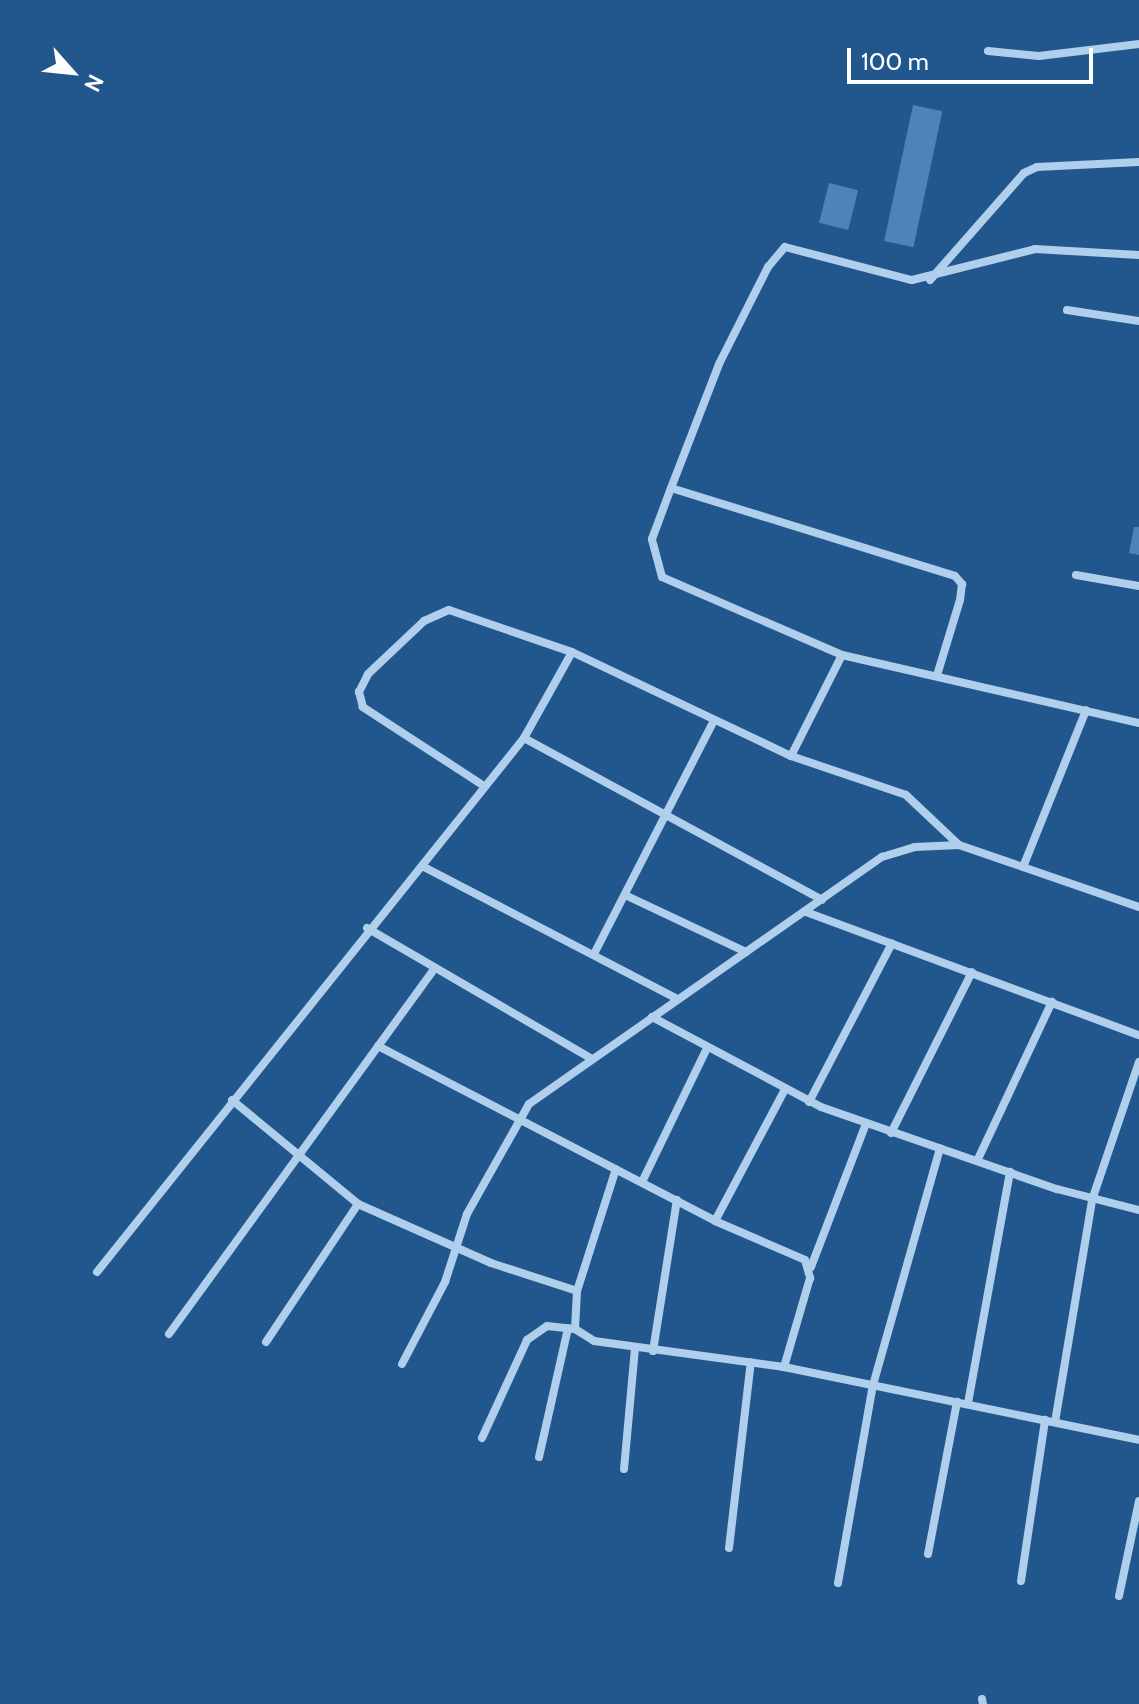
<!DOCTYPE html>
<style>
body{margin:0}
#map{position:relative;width:1139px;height:1704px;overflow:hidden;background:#21578d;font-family:Cabin,sans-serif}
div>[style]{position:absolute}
.building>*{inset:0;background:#4d83b6;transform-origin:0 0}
.minor>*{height:8px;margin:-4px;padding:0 4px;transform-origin:4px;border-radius:4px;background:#afcfec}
span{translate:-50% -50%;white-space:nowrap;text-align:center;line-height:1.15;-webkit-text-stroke:6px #21578d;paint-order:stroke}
.north{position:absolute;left:32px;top:32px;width:80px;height:80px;-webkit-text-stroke:6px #21578d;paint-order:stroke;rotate:117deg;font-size:22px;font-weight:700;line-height:32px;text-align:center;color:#fff}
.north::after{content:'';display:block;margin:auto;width:28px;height:36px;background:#fff;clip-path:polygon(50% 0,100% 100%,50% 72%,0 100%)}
.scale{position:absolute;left:847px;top:48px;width:246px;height:36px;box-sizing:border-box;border:4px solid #fff;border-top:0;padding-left:10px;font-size:24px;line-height:28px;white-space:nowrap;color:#fff;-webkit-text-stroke:6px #21578d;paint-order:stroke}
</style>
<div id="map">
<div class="building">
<div style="left:913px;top:105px;width:30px;height:139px;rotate:12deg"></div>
<div style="left:829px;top:183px;width:30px;height:41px;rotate:14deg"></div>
<div style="clip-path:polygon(1134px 527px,1139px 527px,1139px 555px,1129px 553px)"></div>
</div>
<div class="minor">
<div style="left:988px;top:51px;width:51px;rotate:5.6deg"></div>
<div style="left:1039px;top:56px;width:101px;rotate:-6.8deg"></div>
<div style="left:930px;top:280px;width:142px;rotate:-48.7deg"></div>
<div style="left:1024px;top:173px;width:14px;rotate:-25deg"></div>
<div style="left:1037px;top:167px;width:102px;rotate:-2.8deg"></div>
<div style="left:1067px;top:310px;width:73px;rotate:8.7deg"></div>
<div style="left:671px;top:488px;width:133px;rotate:-68.8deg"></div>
<div style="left:719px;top:364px;width:109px;rotate:-63.2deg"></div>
<div style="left:768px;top:267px;width:26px;rotate:-50deg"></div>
<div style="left:785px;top:247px;width:131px;rotate:14.6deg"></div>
<div style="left:912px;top:280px;width:127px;rotate:-14.1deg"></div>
<div style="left:1035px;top:249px;width:104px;rotate:3.3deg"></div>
<div style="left:1076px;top:575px;width:64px;rotate:9.9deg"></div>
<div style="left:842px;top:655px;width:196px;rotate:-156.6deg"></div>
<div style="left:662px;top:577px;width:39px;rotate:-105deg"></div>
<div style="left:652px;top:539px;width:54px;rotate:-69.6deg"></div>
<div style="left:671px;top:488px;width:297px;rotate:17.2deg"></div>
<div style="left:955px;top:576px;width:11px;rotate:49deg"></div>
<div style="left:962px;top:584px;width:16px;rotate:97deg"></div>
<div style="left:960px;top:600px;width:78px;rotate:107deg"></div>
<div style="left:524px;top:738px;width:339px;rotate:28.5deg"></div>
<div style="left:791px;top:756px;width:113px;rotate:-63.2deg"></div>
<div style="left:842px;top:655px;width:305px;rotate:12.9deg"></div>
<div style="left:484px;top:786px;width:145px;rotate:-146.9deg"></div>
<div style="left:363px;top:707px;width:16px;rotate:-105deg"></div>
<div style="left:359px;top:692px;width:20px;rotate:-63deg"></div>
<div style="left:368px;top:674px;width:77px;rotate:-43.4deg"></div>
<div style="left:424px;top:621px;width:27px;rotate:-24deg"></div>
<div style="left:449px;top:610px;width:130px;rotate:18.9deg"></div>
<div style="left:422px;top:866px;width:288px;rotate:27.5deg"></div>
<div style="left:1023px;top:867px;width:169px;rotate:-68.1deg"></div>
<div style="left:625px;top:895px;width:134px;rotate:25.2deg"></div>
<div style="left:806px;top:912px;width:355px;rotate:20.3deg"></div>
<div style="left:367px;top:928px;width:258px;rotate:30.2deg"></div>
<div style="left:595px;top:952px;width:261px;rotate:-62.8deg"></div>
<div style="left:652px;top:1017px;width:191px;rotate:28deg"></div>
<div style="left:821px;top:1107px;width:250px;rotate:19.2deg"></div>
<div style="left:1057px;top:1189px;width:85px;rotate:14.4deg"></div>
<div style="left:378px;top:1046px;width:380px;rotate:27.4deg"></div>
<div style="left:715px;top:1221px;width:98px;rotate:23.4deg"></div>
<div style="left:805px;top:1260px;width:19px;rotate:74deg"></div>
<div style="left:810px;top:1278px;width:93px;rotate:106.3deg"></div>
<div style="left:232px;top:1100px;width:163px;rotate:39.5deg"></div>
<div style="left:358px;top:1204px;width:145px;rotate:23.9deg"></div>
<div style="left:491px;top:1263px;width:90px;rotate:18deg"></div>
<div style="left:577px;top:1291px;width:38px;rotate:93deg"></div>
<div style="left:809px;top:1102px;width:179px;rotate:-62.4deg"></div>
<div style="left:891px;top:1133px;width:180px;rotate:-63.3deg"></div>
<div style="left:978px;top:1159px;width:174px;rotate:-64.8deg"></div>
<div style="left:642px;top:1182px;width:149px;rotate:-64.1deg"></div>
<div style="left:715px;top:1221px;width:147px;rotate:-62deg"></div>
<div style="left:811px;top:1267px;width:153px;rotate:-69deg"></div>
<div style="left:97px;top:1272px;width:684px;rotate:-51.35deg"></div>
<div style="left:524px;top:738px;width:98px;rotate:-60.8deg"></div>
<div style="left:572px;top:652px;width:242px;rotate:25.4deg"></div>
<div style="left:791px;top:756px;width:121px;rotate:18.7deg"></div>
<div style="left:906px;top:795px;width:73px;rotate:43.3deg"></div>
<div style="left:959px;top:845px;width:190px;rotate:19deg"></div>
<div style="left:577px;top:1291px;width:128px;rotate:-72.3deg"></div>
<div style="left:169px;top:1334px;width:451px;rotate:-54deg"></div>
<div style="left:266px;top:1342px;width:166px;rotate:-56.3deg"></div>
<div style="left:653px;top:1351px;width:153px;rotate:-81deg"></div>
<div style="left:402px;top:1364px;width:93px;rotate:-62.3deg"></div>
<div style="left:445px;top:1282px;width:71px;rotate:-72.1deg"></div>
<div style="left:467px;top:1214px;width:126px;rotate:-60.6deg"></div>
<div style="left:529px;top:1104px;width:431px;rotate:-35deg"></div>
<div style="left:882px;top:857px;width:34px;rotate:-17deg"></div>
<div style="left:915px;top:847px;width:44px;rotate:-2.6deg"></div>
<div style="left:968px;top:1403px;width:235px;rotate:-79.7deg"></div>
<div style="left:1055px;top:1422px;width:225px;rotate:-80.5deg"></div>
<div style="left:1092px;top:1200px;width:146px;rotate:-71.2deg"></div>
<div style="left:482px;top:1438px;width:108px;rotate:-65.3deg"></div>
<div style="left:527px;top:1340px;width:24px;rotate:-35deg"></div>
<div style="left:547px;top:1326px;width:28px;rotate:6deg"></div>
<div style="left:575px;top:1329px;width:22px;rotate:32deg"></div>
<div style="left:594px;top:1341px;width:192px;rotate:7.8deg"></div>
<div style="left:784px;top:1367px;width:362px;rotate:11.6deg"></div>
<div style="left:539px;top:1457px;width:132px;rotate:-77.3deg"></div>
<div style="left:624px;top:1469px;width:121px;rotate:-84.8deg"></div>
<div style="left:729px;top:1548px;width:187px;rotate:-83.3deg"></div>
<div style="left:928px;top:1554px;width:155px;rotate:-79.2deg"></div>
<div style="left:1021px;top:1581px;width:163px;rotate:-81.5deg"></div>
<div style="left:838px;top:1583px;width:201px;rotate:-80deg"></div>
<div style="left:873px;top:1385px;width:246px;rotate:-74.2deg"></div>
<div style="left:1119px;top:1596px;width:97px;rotate:-78.1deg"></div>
<div style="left:982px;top:1699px;width:5px;rotate:79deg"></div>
</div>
<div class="north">N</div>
<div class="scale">100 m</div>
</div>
